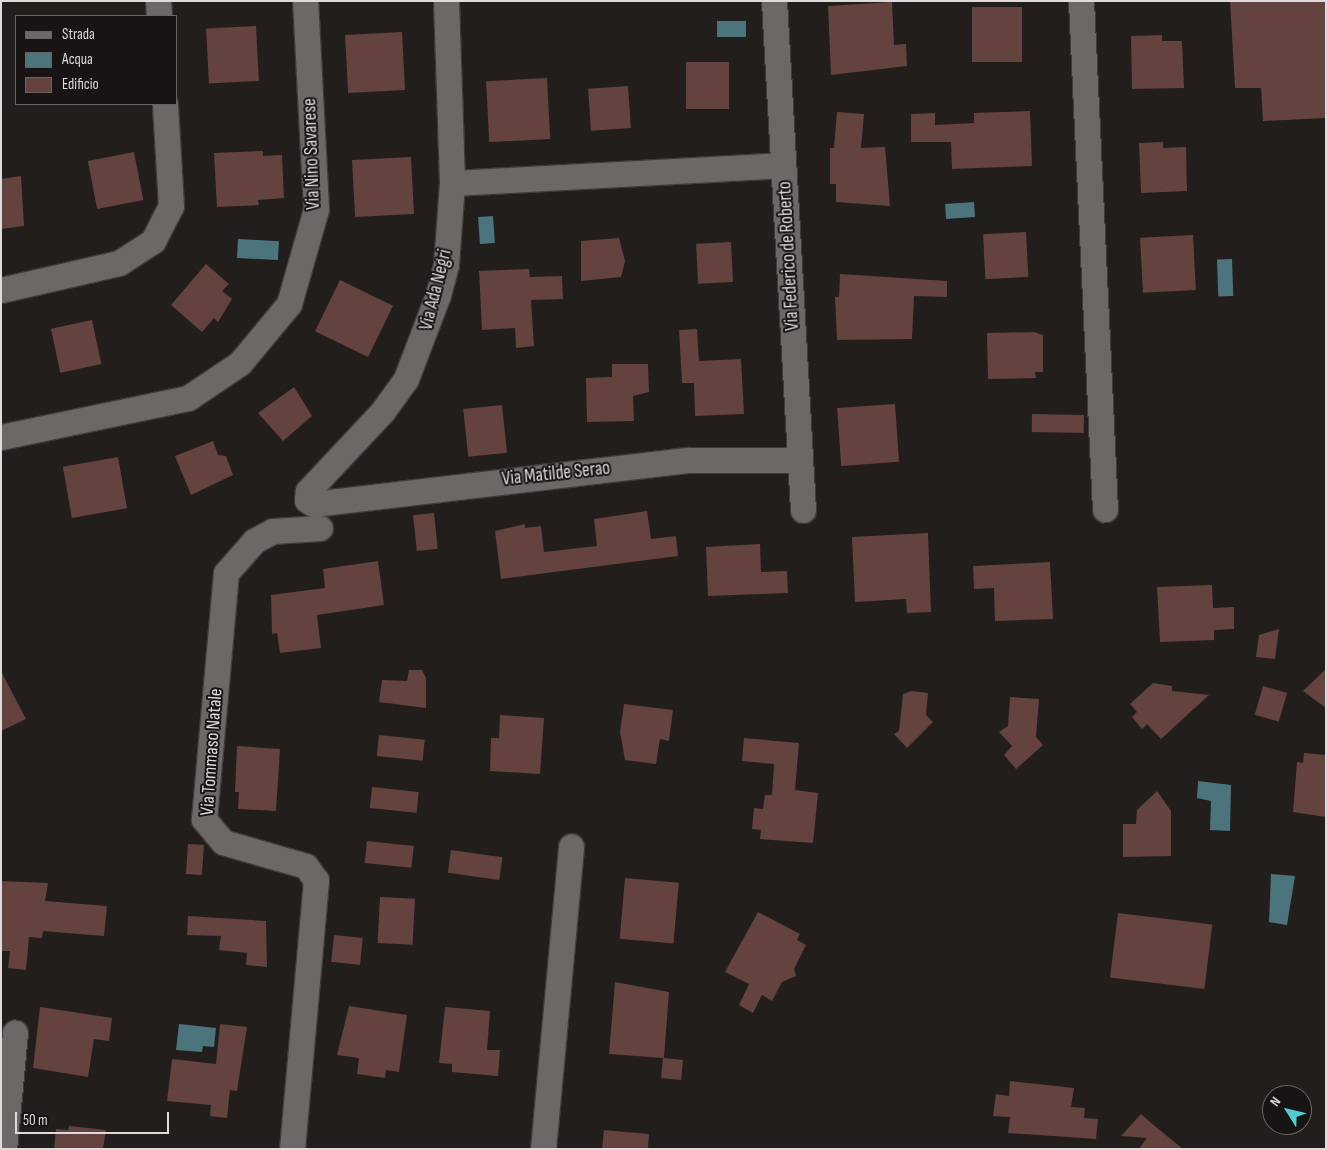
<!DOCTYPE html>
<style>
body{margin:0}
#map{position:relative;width:1327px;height:1150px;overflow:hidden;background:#211e1c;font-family:"Sofia Sans Condensed",sans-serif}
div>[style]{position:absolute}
.water>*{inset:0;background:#4b747d;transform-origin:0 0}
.building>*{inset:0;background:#64423e;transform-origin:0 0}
.roads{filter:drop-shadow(1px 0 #3e3b3a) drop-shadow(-1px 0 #3e3b3a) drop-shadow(0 1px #3e3b3a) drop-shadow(0 -1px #3e3b3a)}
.street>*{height:25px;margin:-12.5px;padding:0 12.5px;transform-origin:12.5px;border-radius:12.5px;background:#6d6866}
span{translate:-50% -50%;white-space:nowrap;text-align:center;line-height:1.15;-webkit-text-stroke:4px #181413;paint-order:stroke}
.street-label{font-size:19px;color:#dedbda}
.frame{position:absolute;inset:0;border:2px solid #dedbda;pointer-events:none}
.legend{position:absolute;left:15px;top:15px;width:162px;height:90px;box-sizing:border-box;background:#181413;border:1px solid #676463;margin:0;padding:6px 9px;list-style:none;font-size:15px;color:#dedbda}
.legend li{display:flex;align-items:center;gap:10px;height:25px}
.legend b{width:25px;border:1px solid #676463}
.north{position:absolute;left:1262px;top:1085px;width:50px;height:50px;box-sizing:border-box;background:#181413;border:1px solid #676463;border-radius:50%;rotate:306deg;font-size:14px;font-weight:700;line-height:20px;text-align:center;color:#dedbda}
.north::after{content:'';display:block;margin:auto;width:18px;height:22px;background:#52cdce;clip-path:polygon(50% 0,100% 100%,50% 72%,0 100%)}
.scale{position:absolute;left:15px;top:1112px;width:154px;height:22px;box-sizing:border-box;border:2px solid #dedbda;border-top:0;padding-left:6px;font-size:15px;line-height:18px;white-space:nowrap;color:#dedbda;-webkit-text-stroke:4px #181413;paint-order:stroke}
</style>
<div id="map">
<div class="water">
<div style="left:746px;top:21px;width:16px;height:29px;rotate:90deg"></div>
<div style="left:974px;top:202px;width:15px;height:29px;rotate:86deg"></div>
<div style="left:493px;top:216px;width:27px;height:15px;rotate:86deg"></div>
<div style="left:238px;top:239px;width:41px;height:19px;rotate:3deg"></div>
<div style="left:1232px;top:259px;width:37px;height:15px;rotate:88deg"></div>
<div style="clip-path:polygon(1198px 781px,1231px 785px,1230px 831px,1210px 830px,1211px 801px,1197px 798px)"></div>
<div style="clip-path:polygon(1271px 874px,1295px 876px,1287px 925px,1269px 922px)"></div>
<div style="clip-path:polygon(179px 1024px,216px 1028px,214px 1047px,203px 1046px,202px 1052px,176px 1050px)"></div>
</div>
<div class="building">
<div style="clip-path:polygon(1230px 1px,1326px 1px,1326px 118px,1263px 121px,1261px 88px,1235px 88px)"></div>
<div style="clip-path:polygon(892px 2px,894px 45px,906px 44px,907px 66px,831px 75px,828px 6px)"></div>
<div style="left:972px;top:7px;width:50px;height:55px"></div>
<div style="left:256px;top:26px;width:55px;height:50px;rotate:87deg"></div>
<div style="left:402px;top:32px;width:58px;height:57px;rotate:87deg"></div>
<div style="clip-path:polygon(1162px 35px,1162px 41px,1182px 41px,1184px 88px,1132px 89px,1131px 36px)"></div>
<div style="left:686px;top:62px;width:43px;height:47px"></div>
<div style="left:547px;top:78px;width:61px;height:61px;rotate:87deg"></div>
<div style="left:628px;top:86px;width:42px;height:40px;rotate:86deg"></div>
<div style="clip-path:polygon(1030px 111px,1032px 166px,952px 169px,951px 142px,911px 142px,911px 114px,935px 113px,935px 125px,974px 123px,974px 113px)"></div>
<div style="clip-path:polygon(837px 112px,864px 114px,861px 148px,885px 147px,890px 206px,836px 202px,836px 184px,830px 184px,830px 148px,834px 148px)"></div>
<div style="clip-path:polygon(1163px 142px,1163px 148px,1186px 147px,1187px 191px,1141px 193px,1139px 143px)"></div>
<div style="clip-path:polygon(263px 151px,263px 156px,282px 155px,284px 198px,258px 200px,259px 205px,217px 207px,214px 153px)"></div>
<div style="left:134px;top:152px;width:49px;height:47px;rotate:79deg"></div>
<div style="left:411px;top:157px;width:57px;height:59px;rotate:87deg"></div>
<div style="clip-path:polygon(21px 176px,24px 226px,1px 229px,1px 179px)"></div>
<div style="left:1026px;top:232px;width:45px;height:43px;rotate:87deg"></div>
<div style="left:1193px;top:235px;width:55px;height:53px;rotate:87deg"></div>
<div style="clip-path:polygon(619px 238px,625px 261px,621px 277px,581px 281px,581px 241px)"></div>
<div style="left:731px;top:242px;width:40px;height:35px;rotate:87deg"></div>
<div style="clip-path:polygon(206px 264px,229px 284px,222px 291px,232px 299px,218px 322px,214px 318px,202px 332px,171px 305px)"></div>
<div style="clip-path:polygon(529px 269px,530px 277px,562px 276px,563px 299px,531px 300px,534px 346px,516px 348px,515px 328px,482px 330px,479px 271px)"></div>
<div style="clip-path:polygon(840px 274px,947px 281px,947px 297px,914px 296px,912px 339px,837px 340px,835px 297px,839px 297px)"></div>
<div style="left:340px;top:280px;width:59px;height:57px;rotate:26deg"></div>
<div style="left:92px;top:320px;width:45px;height:42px;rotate:78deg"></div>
<div style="clip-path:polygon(697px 329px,699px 361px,741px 359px,744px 414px,695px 416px,694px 383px,682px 383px,679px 330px)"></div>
<div style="clip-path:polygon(1034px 332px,1043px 335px,1043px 372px,1035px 372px,1036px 378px,988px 379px,987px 333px)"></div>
<div style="clip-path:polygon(612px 364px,648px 364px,649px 392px,633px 396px,634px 421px,587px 422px,586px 378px,612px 377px)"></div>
<div style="clip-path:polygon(294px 387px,312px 416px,283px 441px,258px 413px)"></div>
<div style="left:895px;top:404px;width:58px;height:58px;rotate:86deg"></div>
<div style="left:502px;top:405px;width:48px;height:39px;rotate:84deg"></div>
<div style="left:1032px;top:414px;width:52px;height:18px;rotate:1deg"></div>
<div style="clip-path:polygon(213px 441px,218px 455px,226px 456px,233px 475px,191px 495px,175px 456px)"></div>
<div style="left:118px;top:457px;width:52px;height:56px;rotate:80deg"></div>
<div style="clip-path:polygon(647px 511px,651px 539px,676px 536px,678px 556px,501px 579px,495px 531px,525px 524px,525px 528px,541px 526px,544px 552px,597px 546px,594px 519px)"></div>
<div style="left:434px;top:513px;width:36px;height:21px;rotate:84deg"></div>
<div style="clip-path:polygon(928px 533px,931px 612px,907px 613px,906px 599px,855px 602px,852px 537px)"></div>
<div style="clip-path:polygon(760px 544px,761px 572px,787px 571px,788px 593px,708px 596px,706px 547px)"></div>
<div style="clip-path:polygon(378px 561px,384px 605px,317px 615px,321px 648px,280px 653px,277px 633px,272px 634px,271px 595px,325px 588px,323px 569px)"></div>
<div style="clip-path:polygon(1050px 562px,1053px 619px,995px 621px,994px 588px,974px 589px,973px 566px)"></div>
<div style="clip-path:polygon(1212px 585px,1213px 608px,1234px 607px,1234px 629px,1214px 630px,1214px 640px,1160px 642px,1157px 587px)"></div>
<div style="clip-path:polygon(1279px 629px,1275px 659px,1256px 657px,1259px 635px)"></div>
<div style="clip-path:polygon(1326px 669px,1326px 708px,1303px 691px)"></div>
<div style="clip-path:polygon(409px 670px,422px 670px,426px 678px,426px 708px,379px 702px,382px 680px,407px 681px)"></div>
<div style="clip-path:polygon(1px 671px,26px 719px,1px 731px)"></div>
<div style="clip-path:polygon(1153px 683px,1172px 686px,1172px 691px,1209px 695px,1161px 739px,1147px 724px,1142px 729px,1132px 717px,1137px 712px,1130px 704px)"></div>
<div style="left:1263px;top:686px;width:25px;height:30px;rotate:16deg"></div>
<div style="clip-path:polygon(911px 691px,928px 693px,926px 715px,933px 722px,907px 748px,894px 734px,899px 731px,903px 694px)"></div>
<div style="clip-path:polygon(1010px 697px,1039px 699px,1036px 737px,1043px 745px,1016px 769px,1004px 755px,1012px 746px,999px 732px,1008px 726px)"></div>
<div style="clip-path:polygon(624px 704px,673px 710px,669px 741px,660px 739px,656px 764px,625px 760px,620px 732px)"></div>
<div style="clip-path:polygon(500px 715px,544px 718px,540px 774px,490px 771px,491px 738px,499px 738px)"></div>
<div style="left:379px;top:735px;width:46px;height:21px;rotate:6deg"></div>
<div style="clip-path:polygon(744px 738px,799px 743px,795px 790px,818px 793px,813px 843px,760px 839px,761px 830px,752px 829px,754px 808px,763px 809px,765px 795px,772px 795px,774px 764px,742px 761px)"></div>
<div style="clip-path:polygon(237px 746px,280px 749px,276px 811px,238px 809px,239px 792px,235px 792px)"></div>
<div style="clip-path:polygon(1304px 753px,1326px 755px,1326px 817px,1293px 812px,1297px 762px,1303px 763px)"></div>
<div style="left:372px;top:787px;width:47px;height:21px;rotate:6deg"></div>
<div style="clip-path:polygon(1157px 791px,1171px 811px,1171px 856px,1123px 857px,1123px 824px,1136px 824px,1137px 810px)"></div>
<div style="left:367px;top:841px;width:47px;height:22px;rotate:6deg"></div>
<div style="left:188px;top:844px;width:16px;height:30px;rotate:4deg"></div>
<div style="left:451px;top:850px;width:52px;height:23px;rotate:8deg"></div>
<div style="left:625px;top:878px;width:54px;height:61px;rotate:5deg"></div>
<div style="clip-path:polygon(1px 881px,48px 883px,45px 901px,107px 906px,104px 936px,43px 931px,42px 938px,29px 937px,26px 970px,8px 968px,10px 951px,1px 951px)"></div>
<div style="left:380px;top:897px;width:35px;height:46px;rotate:3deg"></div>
<div style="clip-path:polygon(758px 912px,800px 934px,797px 940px,806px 945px,794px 969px,796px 976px,782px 982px,772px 1001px,762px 995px,753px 1013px,739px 1005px,749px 984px,725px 972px)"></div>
<div style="left:1118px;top:913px;width:95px;height:65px;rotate:7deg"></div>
<div style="clip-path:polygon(188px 916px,266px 921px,267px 967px,246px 965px,247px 953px,219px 950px,221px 936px,187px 935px)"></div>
<div style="left:334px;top:935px;width:29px;height:27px;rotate:6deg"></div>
<div style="clip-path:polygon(615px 982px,669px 992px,664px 1058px,683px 1060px,681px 1080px,661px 1078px,663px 1058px,609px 1054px)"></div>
<div style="clip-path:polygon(349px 1006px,407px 1015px,399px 1072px,386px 1070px,385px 1078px,357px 1074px,359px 1058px,337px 1055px)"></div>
<div style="clip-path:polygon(40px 1007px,112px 1018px,109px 1041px,94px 1039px,88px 1077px,33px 1068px)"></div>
<div style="clip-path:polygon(445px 1007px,490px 1011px,487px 1050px,500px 1050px,498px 1076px,452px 1072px,452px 1064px,439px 1063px)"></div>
<div style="clip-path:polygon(220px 1024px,247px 1027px,237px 1091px,230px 1090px,227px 1118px,210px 1116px,211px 1105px,167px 1101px,172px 1059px,216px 1064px)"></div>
<div style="clip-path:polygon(1010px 1081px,1074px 1088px,1071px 1107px,1085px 1108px,1084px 1118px,1098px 1119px,1096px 1139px,1008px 1133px,1010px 1117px,993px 1116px,996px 1094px,1009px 1096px)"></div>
<div style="clip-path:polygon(1141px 1114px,1156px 1127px,1183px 1149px,1139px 1149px,1147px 1138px,1121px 1136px)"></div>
<div style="clip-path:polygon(69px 1126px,106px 1130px,103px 1149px,54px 1149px,56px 1129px,68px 1130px)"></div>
<div style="clip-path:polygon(604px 1130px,649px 1134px,648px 1149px,602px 1149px)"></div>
</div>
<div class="roads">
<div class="street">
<div style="left:158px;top:1px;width:15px;rotate:86deg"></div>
<div style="left:446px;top:1px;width:182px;rotate:88.1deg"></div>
<div style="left:452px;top:183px;width:82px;rotate:94.2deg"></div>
<div style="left:446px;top:265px;width:31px;rotate:105deg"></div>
<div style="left:438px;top:295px;width:90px;rotate:110.9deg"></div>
<div style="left:406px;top:379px;width:39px;rotate:126deg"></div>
<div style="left:383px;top:411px;width:110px;rotate:133.2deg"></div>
<div style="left:308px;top:491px;width:9px;rotate:96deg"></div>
<div style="left:307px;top:500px;width:7px;rotate:34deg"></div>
<div style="left:313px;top:504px;width:379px;rotate:-6.7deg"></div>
<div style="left:689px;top:460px;width:111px"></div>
<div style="left:774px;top:1px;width:510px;rotate:86.74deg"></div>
<div style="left:1081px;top:1px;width:509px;rotate:87.3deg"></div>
<div style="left:452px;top:183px;width:331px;rotate:-3.1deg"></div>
<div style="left:1px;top:290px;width:121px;rotate:-12.9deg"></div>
<div style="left:119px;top:263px;width:40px;rotate:-32.9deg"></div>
<div style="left:153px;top:241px;width:39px;rotate:-63deg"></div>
<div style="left:171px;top:206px;width:102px;rotate:-93.4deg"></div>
<div style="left:1px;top:437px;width:191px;rotate:-11.8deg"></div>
<div style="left:188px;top:398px;width:63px;rotate:-33.9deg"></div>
<div style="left:240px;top:363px;width:77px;rotate:-50.3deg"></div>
<div style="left:289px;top:304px;width:99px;rotate:-74.1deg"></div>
<div style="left:316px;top:209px;width:208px;rotate:-93deg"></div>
<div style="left:4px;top:1149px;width:117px;rotate:-84.6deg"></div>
<div style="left:292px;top:1149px;width:270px;rotate:-84.9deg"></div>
<div style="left:316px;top:880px;width:17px;rotate:-126deg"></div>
<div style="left:306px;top:866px;width:86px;rotate:-163.9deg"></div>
<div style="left:223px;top:842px;width:30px;rotate:-130deg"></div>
<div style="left:204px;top:819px;width:247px;rotate:-84.9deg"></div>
<div style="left:226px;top:573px;width:43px;rotate:-48.8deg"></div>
<div style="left:254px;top:541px;width:21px;rotate:-28deg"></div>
<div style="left:273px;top:531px;width:47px;rotate:-3.7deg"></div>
<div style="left:543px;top:1149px;width:304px;rotate:-84.7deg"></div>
</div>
</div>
<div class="street-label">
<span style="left:312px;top:154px;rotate:-92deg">Via Nino Savarese</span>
<span style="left:789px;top:256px;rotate:-93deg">Via Federico de Roberto</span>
<span style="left:436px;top:290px;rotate:-76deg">Via Ada Negri</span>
<span style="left:556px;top:474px;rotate:-6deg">Via Matilde Serao</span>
<span style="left:212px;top:752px;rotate:-86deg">Via Tommaso Natale</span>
</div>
<div class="frame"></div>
<ul class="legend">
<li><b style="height:6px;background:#6d6866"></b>Strada</li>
<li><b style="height:14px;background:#4b747d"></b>Acqua</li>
<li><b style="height:14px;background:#64423e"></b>Edificio</li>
</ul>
<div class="north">N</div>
<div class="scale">50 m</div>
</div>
